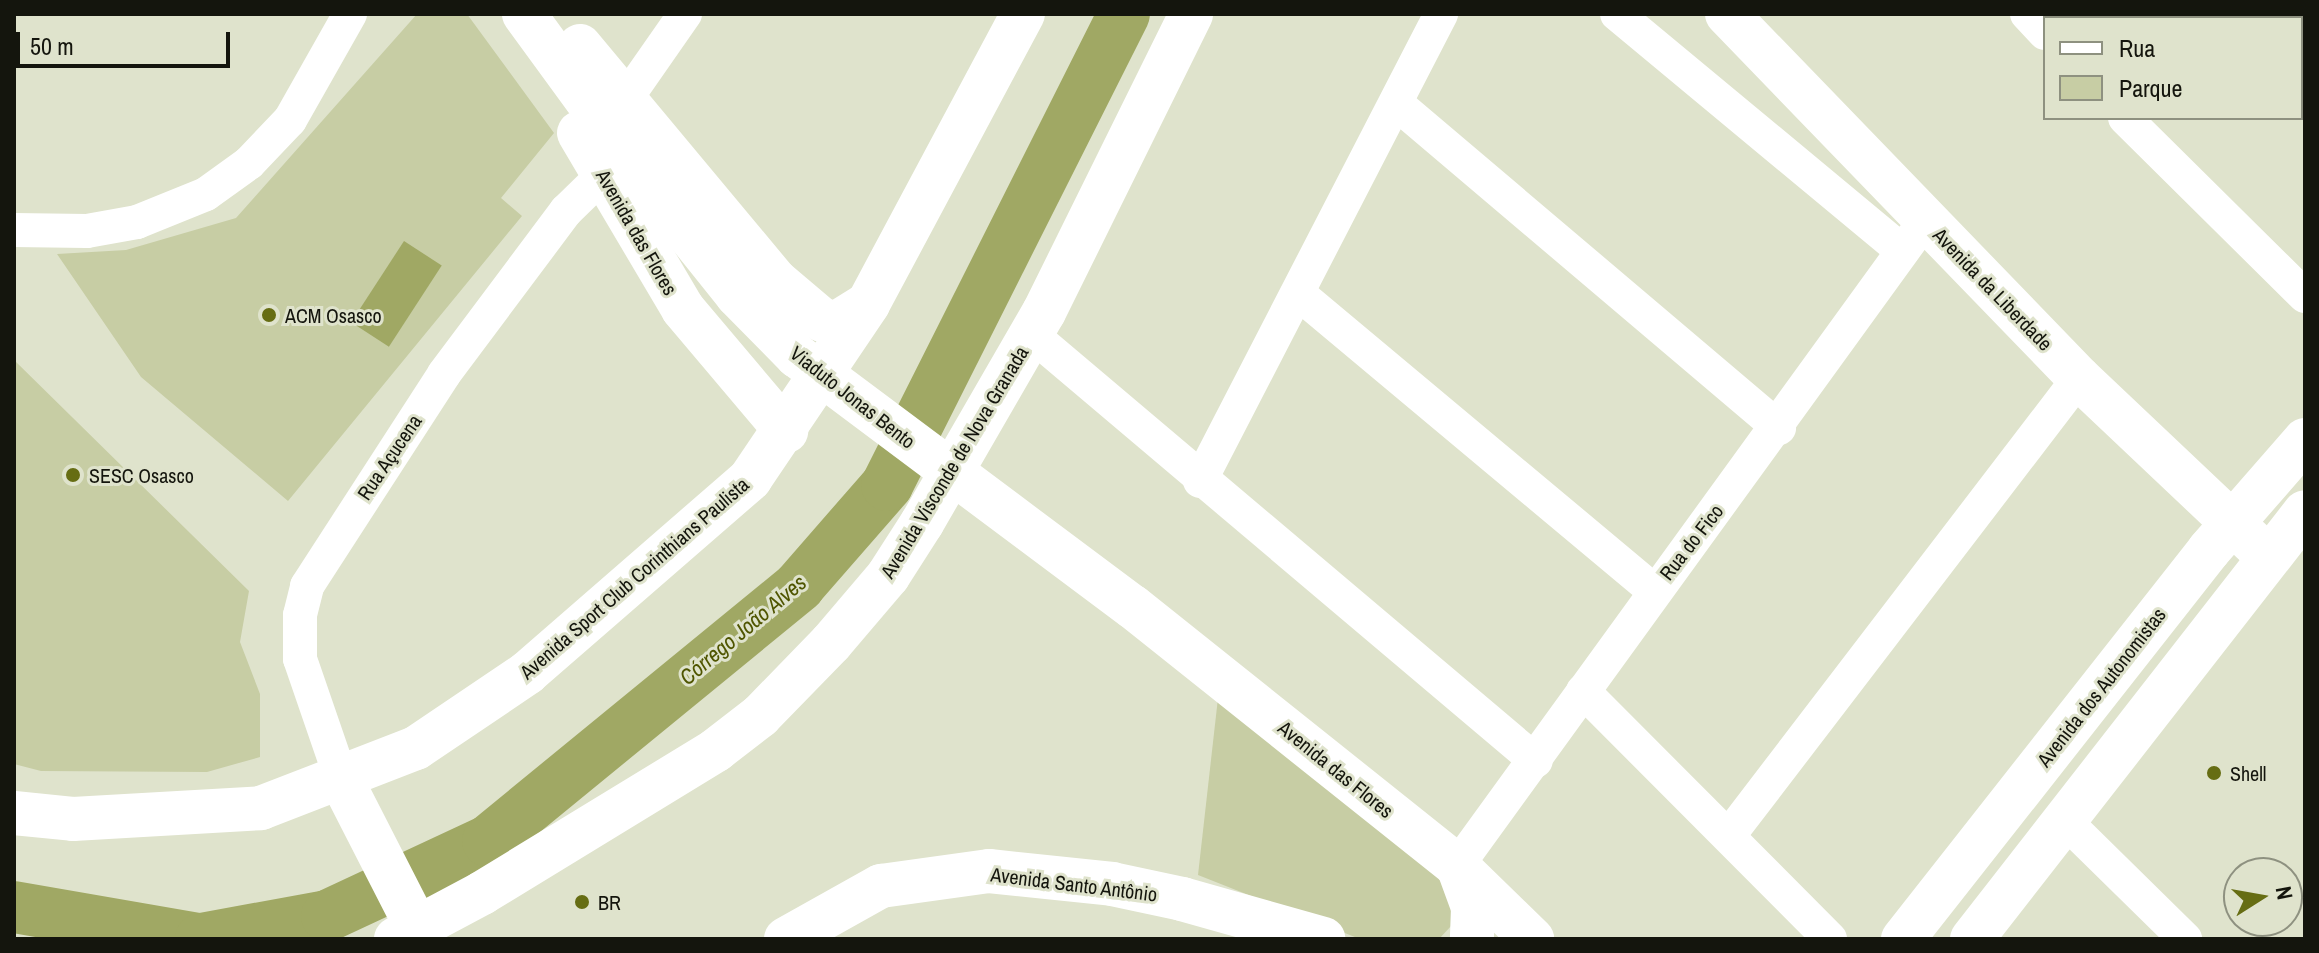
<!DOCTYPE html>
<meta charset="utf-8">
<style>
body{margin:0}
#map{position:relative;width:2319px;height:953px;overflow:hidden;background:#dfe3cc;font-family:"Archivo Narrow",sans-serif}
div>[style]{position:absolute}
.green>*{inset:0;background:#c7cda4}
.water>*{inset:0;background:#a0a864;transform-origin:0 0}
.river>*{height:52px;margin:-26px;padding:0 26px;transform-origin:26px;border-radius:26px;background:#a0a864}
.minor>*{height:34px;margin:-17px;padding:0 17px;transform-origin:17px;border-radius:17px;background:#fff}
.secondary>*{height:44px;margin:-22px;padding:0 22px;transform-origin:22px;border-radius:22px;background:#fff}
.primary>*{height:44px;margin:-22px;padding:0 22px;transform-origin:22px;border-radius:22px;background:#fff}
.dots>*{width:22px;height:22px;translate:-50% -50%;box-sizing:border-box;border:4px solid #dfe3cc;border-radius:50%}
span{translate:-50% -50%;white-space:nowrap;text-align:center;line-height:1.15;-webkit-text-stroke:6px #dfe3cc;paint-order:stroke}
.street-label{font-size:20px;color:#14150d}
.poi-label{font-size:20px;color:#14150d}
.left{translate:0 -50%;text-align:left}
.water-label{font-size:22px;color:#4f5500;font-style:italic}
.frame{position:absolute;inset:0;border:16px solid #14150d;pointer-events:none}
.legend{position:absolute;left:2043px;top:16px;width:260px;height:104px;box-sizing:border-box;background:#dfe3cc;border:2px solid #8e9180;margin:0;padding:10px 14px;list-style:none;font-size:24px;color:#14150d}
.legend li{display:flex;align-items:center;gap:16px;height:40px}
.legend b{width:40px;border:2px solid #8e9180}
.north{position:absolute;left:2223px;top:857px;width:80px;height:80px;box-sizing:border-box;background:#dfe3cc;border:2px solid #8e9180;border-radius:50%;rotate:79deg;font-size:22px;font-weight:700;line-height:32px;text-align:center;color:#14150d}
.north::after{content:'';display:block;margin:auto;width:28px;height:36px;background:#666d13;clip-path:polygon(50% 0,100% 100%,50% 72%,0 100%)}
.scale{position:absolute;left:16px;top:32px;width:214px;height:36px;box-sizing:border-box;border:4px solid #14150d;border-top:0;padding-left:10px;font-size:24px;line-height:28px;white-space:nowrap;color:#14150d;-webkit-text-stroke:6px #dfe3cc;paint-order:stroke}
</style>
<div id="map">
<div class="green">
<div style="clip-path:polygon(417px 14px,467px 14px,554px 133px,501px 198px,522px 216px,288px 501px,141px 377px,57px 254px,126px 250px,236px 218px)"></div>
<div style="clip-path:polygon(14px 360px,249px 591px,240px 642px,260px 694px,260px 757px,207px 772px,41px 771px,14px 764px)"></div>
<div style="clip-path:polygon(1218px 698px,1451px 877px,1452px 925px,1439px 939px,1360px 939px,1198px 875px)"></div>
</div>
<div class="water">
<div style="left:404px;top:241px;width:45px;height:97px;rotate:33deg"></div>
</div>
<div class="river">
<div style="left:14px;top:907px;width:186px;rotate:9.9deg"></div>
<div style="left:201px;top:939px;width:128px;rotate:-10.3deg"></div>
<div style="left:327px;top:916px;width:178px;rotate:-25deg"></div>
<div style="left:488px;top:841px;width:402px;rotate:-39.3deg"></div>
<div style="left:799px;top:586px;width:134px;rotate:-48.9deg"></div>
<div style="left:887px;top:485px;width:527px;rotate:-63.29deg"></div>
</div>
<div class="minor">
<div style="left:1617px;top:14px;width:371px;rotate:39.7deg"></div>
<div style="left:2027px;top:14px;width:26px;rotate:47deg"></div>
<div style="left:2301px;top:19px;width:6px;rotate:45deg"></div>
<div style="left:625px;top:100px;width:105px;rotate:-55.1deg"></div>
<div style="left:1397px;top:104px;width:501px;rotate:40.3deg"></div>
<div style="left:2125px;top:118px;width:253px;rotate:44.7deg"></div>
<div style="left:14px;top:230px;width:73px;rotate:0.8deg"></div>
<div style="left:87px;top:231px;width:51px;rotate:-10.2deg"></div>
<div style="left:137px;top:222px;width:74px;rotate:-22.1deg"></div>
<div style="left:206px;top:194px;width:53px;rotate:-35.8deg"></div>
<div style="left:249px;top:163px;width:59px;rotate:-46.4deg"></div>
<div style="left:290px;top:120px;width:122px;rotate:-60.5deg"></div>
<div style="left:1299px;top:294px;width:463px;rotate:39.9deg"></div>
<div style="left:1031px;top:334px;width:661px;rotate:40.22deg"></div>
<div style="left:1200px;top:481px;width:526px;rotate:-62.7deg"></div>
<div style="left:1583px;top:691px;width:350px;rotate:45.1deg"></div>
<div style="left:342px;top:781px;width:129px;rotate:-109deg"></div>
<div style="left:300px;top:659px;width:44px;rotate:-90deg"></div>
<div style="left:300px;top:615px;width:30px;rotate:-76deg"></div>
<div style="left:307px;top:586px;width:252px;rotate:-57.1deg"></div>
<div style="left:444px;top:374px;width:204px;rotate:-53.2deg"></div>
<div style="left:566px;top:211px;width:53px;rotate:-44.2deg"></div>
<div style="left:2064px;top:820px;width:170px;rotate:44.5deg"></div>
<div style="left:1730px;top:834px;width:574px;rotate:-52.57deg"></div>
<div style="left:1457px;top:866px;width:799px;rotate:-54.06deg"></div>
</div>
<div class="secondary">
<div style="left:524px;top:14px;width:205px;rotate:53.9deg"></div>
<div style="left:645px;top:180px;width:147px;rotate:51.3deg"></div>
<div style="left:737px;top:295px;width:86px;rotate:45.5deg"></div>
<div style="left:797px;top:356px;width:419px;rotate:36.8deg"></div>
<div style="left:1133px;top:607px;width:415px;rotate:38.6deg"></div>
<div style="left:1457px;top:866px;width:105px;rotate:44.2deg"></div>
<div style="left:1727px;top:14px;width:506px;rotate:45.96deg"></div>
<div style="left:2079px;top:378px;width:259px;rotate:43.4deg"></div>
<div style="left:580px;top:46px;width:306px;rotate:50.2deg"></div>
<div style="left:776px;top:281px;width:60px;rotate:40.3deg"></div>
<div style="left:822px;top:320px;width:15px;rotate:11deg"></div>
<div style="left:837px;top:323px;width:36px;rotate:-32deg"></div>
<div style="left:579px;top:133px;width:204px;rotate:59.4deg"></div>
<div style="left:683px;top:309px;width:160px;rotate:49.8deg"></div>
<div style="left:342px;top:781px;width:178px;rotate:62.9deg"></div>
<div style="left:1459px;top:869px;width:40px;rotate:69.8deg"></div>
<div style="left:1473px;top:907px;width:32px;rotate:92deg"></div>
<div style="left:786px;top:939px;width:109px;rotate:-29.2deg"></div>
<div style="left:881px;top:886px;width:109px;rotate:-7.9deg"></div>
<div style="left:989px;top:871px;width:124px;rotate:6deg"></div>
<div style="left:1112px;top:884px;width:72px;rotate:12.1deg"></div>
<div style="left:1182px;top:899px;width:147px;rotate:15.8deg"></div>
</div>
<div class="primary">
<div style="left:14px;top:813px;width:59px;rotate:5.8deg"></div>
<div style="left:73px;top:819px;width:188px;rotate:-3.3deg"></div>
<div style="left:261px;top:808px;width:166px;rotate:-21.2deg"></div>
<div style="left:416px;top:748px;width:134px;rotate:-34deg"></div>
<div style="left:527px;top:673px;width:296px;rotate:-41deg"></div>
<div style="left:750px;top:479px;width:211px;rotate:-56deg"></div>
<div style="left:868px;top:304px;width:329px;rotate:-61.9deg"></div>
<div style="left:396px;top:939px;width:98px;rotate:-28.1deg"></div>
<div style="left:482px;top:893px;width:274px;rotate:-31.4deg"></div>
<div style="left:716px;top:750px;width:56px;rotate:-37.7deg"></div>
<div style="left:760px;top:716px;width:102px;rotate:-45.8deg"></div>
<div style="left:831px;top:643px;width:88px;rotate:-49.6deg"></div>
<div style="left:888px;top:576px;width:63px;rotate:-57.3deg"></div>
<div style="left:922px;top:523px;width:244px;rotate:-60deg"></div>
<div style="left:1044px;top:312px;width:332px;rotate:-63.7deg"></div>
<div style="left:1903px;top:939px;width:495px;rotate:-51.8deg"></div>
<div style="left:2209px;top:550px;width:146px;rotate:-48.9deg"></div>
<div style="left:1972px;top:939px;width:541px;rotate:-52.05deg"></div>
</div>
<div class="dots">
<div style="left:269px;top:315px;background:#666d13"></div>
<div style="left:73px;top:475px;background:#666d13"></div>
<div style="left:2214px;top:773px;background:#666d13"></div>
<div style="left:582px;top:902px;background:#666d13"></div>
</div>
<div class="street-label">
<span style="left:637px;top:232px;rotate:60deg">Avenida das Flores</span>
<span style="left:1993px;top:289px;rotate:46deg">Avenida da Liberdade</span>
<span style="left:853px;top:397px;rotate:38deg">Viaduto Jonas Bento</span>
<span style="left:389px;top:457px;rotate:-56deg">Rua Açucena</span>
<span style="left:954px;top:462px;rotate:-59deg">Avenida Visconde de Nova Granada</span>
<span style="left:1691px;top:542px;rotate:-52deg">Rua do Fico</span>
<span style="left:634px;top:578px;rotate:-41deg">Avenida Sport Club Corinthians Paulista</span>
<span style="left:2101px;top:687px;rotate:-52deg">Avenida dos Autonomistas</span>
<span style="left:1336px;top:769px;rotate:39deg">Avenida das Flores</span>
<span style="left:1074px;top:884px;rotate:7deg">Avenida Santo Antônio</span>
</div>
<div class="poi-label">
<span class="left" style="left:285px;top:315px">ACM Osasco</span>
<span class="left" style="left:89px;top:475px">SESC Osasco</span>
<span class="left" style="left:2230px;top:773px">Shell</span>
<span class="left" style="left:598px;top:902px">BR</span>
</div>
<div class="water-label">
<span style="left:743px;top:630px;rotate:-40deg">Córrego João Alves</span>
</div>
<div class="frame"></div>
<ul class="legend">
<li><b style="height:10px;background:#fff"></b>Rua</li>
<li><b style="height:22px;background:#c7cda4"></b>Parque</li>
</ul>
<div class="north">N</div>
<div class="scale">50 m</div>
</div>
